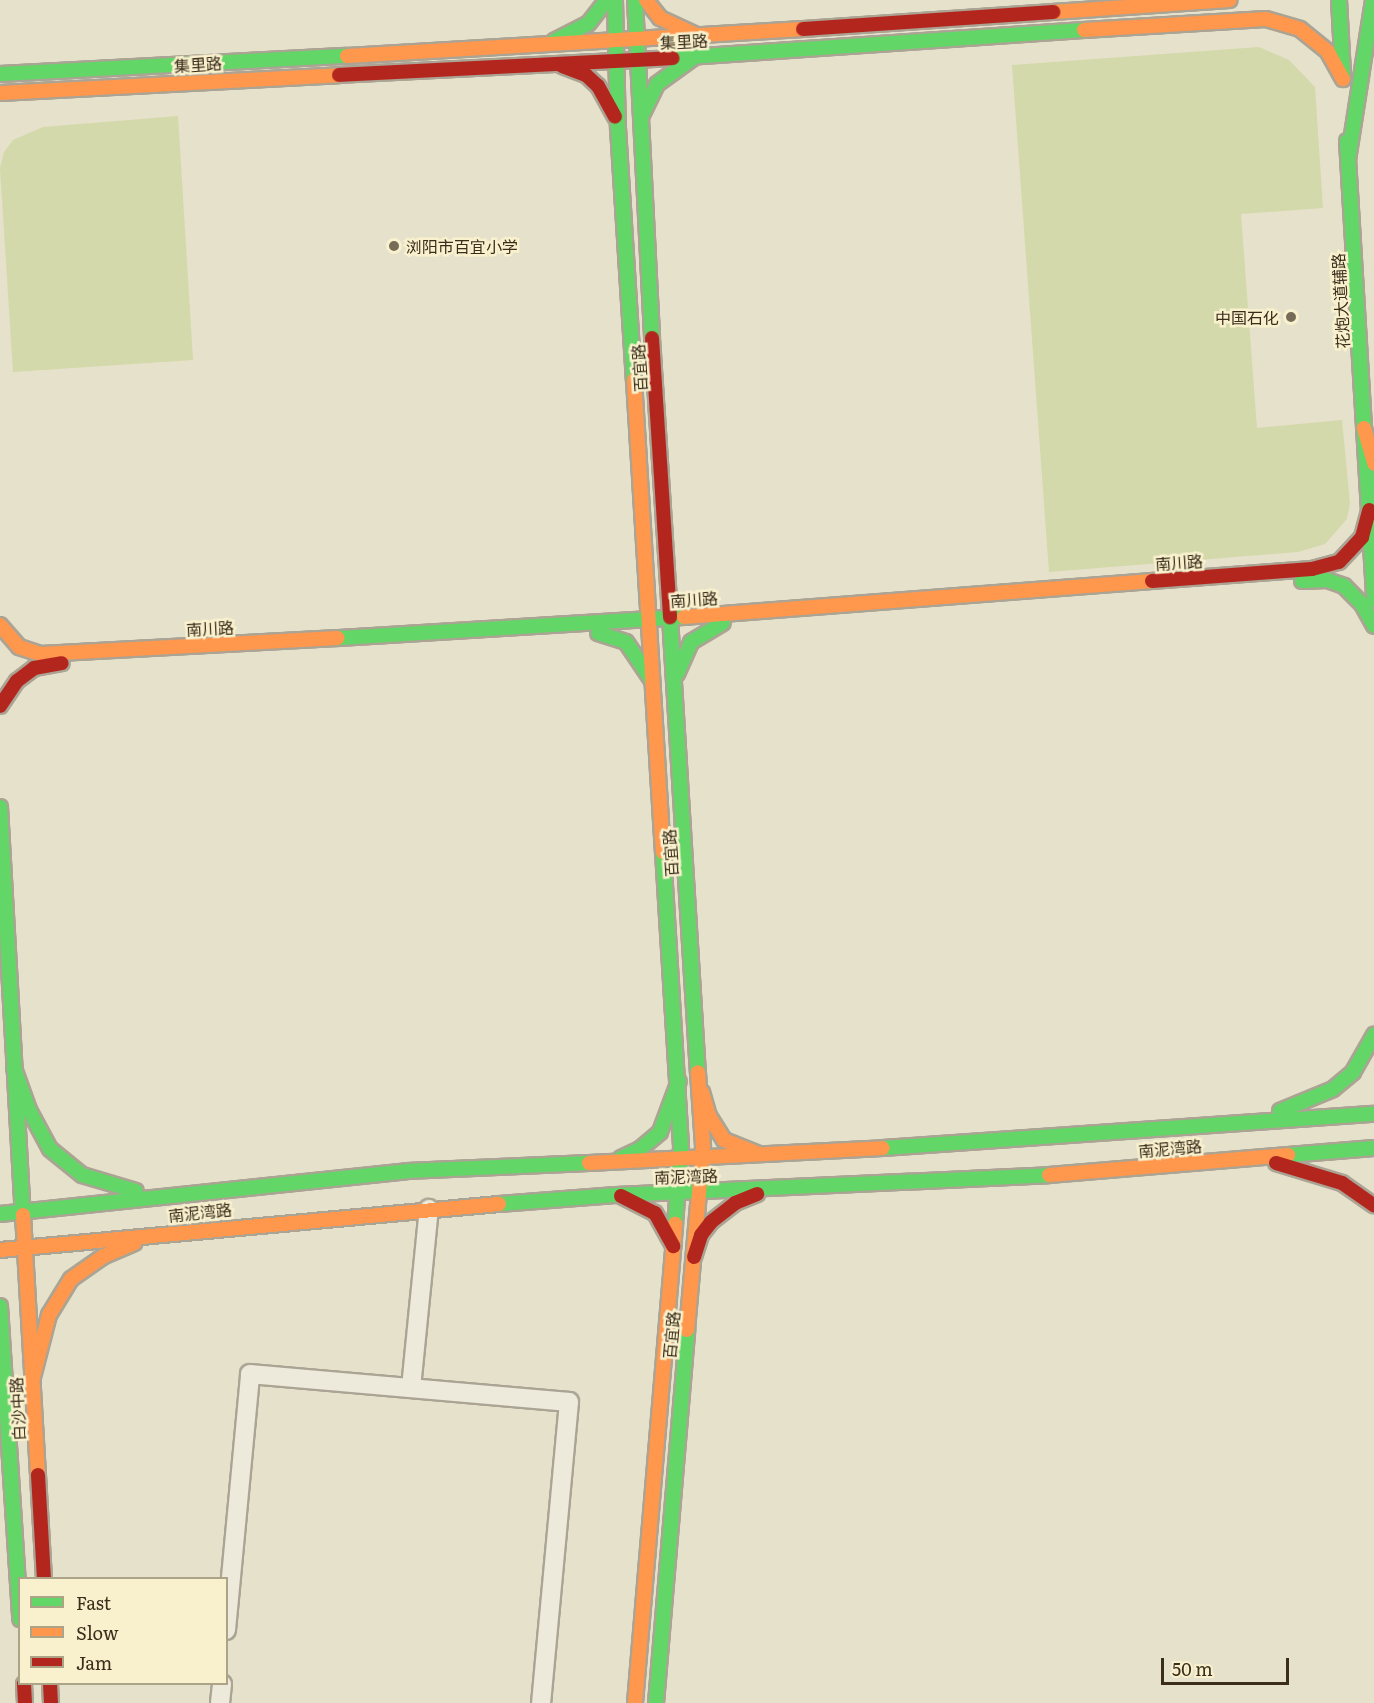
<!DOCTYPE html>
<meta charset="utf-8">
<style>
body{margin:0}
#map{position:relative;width:1374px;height:1703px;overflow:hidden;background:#e6e1ca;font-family:Literata,"Noto Sans SC",serif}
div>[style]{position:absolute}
.green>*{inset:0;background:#d3d9aa}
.roads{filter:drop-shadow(2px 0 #aba494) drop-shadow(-2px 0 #aba494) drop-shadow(0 2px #aba494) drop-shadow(0 -2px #aba494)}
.street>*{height:18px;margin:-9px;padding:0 9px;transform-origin:9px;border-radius:9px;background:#edeadc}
.fast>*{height:14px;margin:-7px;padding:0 7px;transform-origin:7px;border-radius:7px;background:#63d668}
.slow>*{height:14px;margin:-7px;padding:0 7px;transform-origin:7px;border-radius:7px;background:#ff974d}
.jam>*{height:14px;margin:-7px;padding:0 7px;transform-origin:7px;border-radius:7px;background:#b3261e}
.dots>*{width:16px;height:16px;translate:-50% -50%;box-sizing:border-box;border:3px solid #f9f1ce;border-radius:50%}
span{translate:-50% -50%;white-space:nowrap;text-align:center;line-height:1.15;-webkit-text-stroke:5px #f9f1ce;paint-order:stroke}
.street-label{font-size:16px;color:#3a2d1b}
.poi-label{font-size:16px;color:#3a2d1b}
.left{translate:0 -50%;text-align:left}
.right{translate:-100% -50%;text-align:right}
.legend{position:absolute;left:18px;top:1577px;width:210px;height:108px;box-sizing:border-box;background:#f9f1ce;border:2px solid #ada386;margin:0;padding:8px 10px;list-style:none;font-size:18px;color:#3a2d1b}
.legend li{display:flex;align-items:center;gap:12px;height:30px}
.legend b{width:30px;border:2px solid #ada386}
.scale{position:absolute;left:1161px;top:1658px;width:128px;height:27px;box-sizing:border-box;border:3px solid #3a2d1b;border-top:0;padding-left:8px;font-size:18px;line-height:21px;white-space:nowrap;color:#3a2d1b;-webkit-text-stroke:4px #f9f1ce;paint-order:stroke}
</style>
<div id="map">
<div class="green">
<div style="clip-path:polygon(1259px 47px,1289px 60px,1315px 87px,1323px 208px,1241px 214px,1257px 428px,1342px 420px,1350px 503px,1347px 519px,1325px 544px,1298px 552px,1049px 572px,1012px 65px)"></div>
<div style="clip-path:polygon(178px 116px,193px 360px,13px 372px,0 168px,4px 152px,13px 140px,43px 127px)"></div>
</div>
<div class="roads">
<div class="street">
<div style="left:411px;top:1388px;width:180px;rotate:-84.3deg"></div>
<div style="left:226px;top:1630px;width:257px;rotate:-84.6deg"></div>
<div style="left:250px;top:1374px;width:320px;rotate:5deg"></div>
<div style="left:569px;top:1402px;width:302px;rotate:95.3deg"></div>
<div style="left:220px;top:1703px;width:19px;rotate:-84deg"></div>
</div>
<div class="fast">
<div style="left:615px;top:0;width:128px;rotate:88.7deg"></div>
<div style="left:618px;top:128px;width:253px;rotate:86.4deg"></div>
<div style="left:635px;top:0;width:338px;rotate:87.1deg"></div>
<div style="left:1339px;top:0;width:75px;rotate:86.9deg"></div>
<div style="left:554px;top:41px;width:38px;rotate:-27deg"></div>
<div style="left:588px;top:24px;width:31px;rotate:-52deg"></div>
<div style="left:673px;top:58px;width:412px;rotate:-3.9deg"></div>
<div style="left:0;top:74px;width:347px;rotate:-3deg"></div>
<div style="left:642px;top:115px;width:34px;rotate:-64deg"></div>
<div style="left:657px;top:84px;width:44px;rotate:-35.8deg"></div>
<div style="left:1347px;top:141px;width:460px;rotate:86.6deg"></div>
<div style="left:1348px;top:160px;width:162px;rotate:-81.1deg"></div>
<div style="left:1302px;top:581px;width:25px;rotate:-2deg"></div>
<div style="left:1327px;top:580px;width:18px;rotate:19deg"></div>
<div style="left:1344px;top:586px;width:25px;rotate:45deg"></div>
<div style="left:1362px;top:604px;width:25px;rotate:61deg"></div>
<div style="left:670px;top:617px;width:456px;rotate:86.5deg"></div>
<div style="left:598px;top:633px;width:29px;rotate:18deg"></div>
<div style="left:626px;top:642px;width:45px;rotate:56deg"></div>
<div style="left:338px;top:638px;width:347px;rotate:-3.5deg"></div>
<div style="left:677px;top:674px;width:35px;rotate:-66deg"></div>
<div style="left:691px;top:642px;width:37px;rotate:-31deg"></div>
<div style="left:0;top:807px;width:409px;rotate:86.8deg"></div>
<div style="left:663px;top:852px;width:297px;rotate:86.5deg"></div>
<div style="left:681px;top:1148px;width:76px;rotate:94.5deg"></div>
<div style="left:14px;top:1068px;width:45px;rotate:70.3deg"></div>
<div style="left:29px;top:1110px;width:44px;rotate:61.7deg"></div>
<div style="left:50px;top:1149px;width:41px;rotate:39.1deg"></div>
<div style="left:82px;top:1175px;width:56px;rotate:16.5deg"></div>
<div style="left:1280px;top:1111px;width:57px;rotate:-22.5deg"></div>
<div style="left:1333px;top:1089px;width:26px;rotate:-40deg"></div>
<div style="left:1353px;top:1072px;width:43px;rotate:-60.4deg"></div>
<div style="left:883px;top:1148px;width:492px;rotate:-4deg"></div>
<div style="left:1288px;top:1155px;width:86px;rotate:-4.7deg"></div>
<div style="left:621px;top:1158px;width:21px;rotate:-25deg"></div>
<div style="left:640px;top:1149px;width:26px;rotate:-40deg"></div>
<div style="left:660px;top:1132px;width:54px;rotate:-69.6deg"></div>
<div style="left:499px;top:1204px;width:117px;rotate:-4.4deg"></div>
<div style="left:616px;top:1195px;width:433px;rotate:-2.6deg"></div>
<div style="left:0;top:1214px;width:409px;rotate:-6deg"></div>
<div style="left:407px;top:1171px;width:182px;rotate:-2.5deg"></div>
<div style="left:0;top:1306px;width:314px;rotate:86.3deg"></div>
<div style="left:0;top:1372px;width:16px;rotate:72deg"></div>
<div style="left:656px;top:1703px;width:374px;rotate:-85.2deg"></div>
</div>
<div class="slow">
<div style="left:646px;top:0;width:23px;rotate:52deg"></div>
<div style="left:660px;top:18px;width:38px;rotate:25deg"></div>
<div style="left:1053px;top:12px;width:177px;rotate:-3.9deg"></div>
<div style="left:1084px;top:30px;width:182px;rotate:-3.5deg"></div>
<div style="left:1266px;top:19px;width:35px;rotate:16deg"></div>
<div style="left:1300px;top:29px;width:36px;rotate:39deg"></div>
<div style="left:1328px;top:52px;width:31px;rotate:61deg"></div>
<div style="left:347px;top:56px;width:457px;rotate:-3.4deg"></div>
<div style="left:0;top:93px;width:339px;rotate:-3deg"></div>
<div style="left:634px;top:380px;width:473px;rotate:86.5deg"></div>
<div style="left:1364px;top:428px;width:37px;rotate:74deg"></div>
<div style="left:684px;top:617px;width:469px;rotate:-4.4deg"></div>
<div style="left:0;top:625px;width:29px;rotate:49deg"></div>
<div style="left:19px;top:647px;width:23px;rotate:18deg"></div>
<div style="left:41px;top:654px;width:297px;rotate:-3.1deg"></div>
<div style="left:702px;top:1092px;width:25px;rotate:74deg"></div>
<div style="left:709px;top:1116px;width:28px;rotate:58deg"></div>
<div style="left:724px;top:1140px;width:35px;rotate:22deg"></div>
<div style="left:589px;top:1163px;width:294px;rotate:-2.9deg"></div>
<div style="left:1049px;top:1175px;width:240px;rotate:-4.8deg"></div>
<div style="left:23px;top:1215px;width:260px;rotate:86.7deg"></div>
<div style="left:0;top:1250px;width:501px;rotate:-5.27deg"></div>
<div style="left:687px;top:1330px;width:185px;rotate:-85deg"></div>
<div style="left:703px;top:1146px;width:74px;rotate:-93.9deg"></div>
<div style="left:32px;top:1381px;width:68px;rotate:-75.6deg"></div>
<div style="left:49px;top:1315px;width:42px;rotate:-58.6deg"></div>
<div style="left:71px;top:1279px;width:40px;rotate:-34.9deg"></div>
<div style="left:104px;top:1256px;width:33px;rotate:-23deg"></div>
<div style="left:635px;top:1703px;width:481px;rotate:-85.2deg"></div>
</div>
<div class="jam">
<div style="left:803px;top:29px;width:251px;rotate:-3.9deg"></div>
<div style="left:562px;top:66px;width:26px;rotate:21deg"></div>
<div style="left:586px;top:75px;width:16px;rotate:43deg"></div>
<div style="left:598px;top:86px;width:35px;rotate:61deg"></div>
<div style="left:339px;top:75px;width:334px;rotate:-2.9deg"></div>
<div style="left:652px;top:338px;width:280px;rotate:86.3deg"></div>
<div style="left:1152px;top:581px;width:160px;rotate:-4.3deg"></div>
<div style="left:1312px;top:569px;width:28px;rotate:-15deg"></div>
<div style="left:1339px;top:562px;width:34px;rotate:-47deg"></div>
<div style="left:1362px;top:537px;width:28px;rotate:-75deg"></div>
<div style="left:0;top:706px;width:30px;rotate:-56deg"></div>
<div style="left:17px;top:681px;width:21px;rotate:-37deg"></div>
<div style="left:34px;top:668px;width:28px;rotate:-10deg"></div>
<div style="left:1276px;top:1163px;width:69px;rotate:16.9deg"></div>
<div style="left:1342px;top:1183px;width:39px;rotate:35deg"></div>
<div style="left:621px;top:1196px;width:38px;rotate:27deg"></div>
<div style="left:655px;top:1213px;width:38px;rotate:61deg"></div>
<div style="left:694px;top:1257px;width:23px;rotate:-72deg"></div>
<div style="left:701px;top:1235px;width:16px;rotate:-52deg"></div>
<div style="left:711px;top:1222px;width:31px;rotate:-38deg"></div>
<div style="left:735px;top:1203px;width:24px;rotate:-22deg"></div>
<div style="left:38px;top:1475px;width:103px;rotate:86.7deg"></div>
<div style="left:24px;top:1684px;width:19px;rotate:87deg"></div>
<div style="left:50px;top:1684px;width:19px;rotate:87deg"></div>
</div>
</div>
<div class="dots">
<div style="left:394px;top:246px;background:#766c58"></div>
<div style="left:1291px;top:317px;background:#766c58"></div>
</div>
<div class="street-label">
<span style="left:684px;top:41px;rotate:-3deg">集里路</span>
<span style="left:198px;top:64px;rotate:-4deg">集里路</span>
<span style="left:1340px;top:301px;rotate:-93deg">花炮大道辅路</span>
<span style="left:639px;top:368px;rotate:-94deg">百宜路</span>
<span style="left:1179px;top:562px;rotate:-4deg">南川路</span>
<span style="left:694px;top:599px;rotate:-4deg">南川路</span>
<span style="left:210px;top:628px;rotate:-3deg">南川路</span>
<span style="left:670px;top:853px;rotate:-94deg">百宜路</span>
<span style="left:1170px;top:1148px;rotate:-5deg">南泥湾路</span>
<span style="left:686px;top:1176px;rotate:-2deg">南泥湾路</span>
<span style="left:200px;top:1212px;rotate:-6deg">南泥湾路</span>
<span style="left:671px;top:1335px;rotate:-85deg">百宜路</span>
<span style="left:17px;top:1409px;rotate:-93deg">白沙中路</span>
</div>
<div class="poi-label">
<span class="left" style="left:406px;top:246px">浏阳市百宜小学</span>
<span class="right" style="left:1279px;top:317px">中国石化</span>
</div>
<ul class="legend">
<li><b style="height:8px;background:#63d668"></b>Fast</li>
<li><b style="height:8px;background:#ff974d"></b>Slow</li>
<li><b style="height:8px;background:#b3261e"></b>Jam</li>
</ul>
<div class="scale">50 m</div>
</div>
